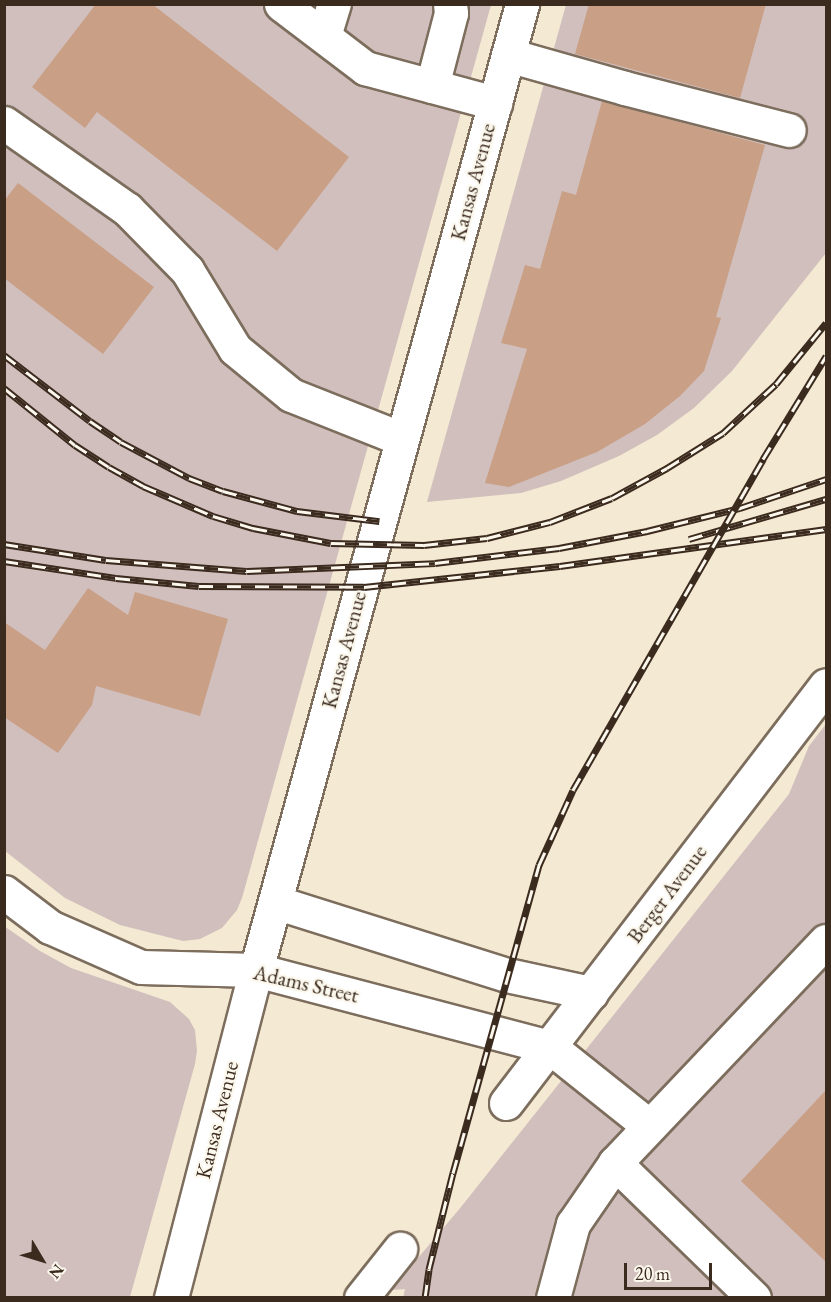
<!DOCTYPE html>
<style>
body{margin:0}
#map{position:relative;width:831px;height:1302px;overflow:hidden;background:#f4e9d2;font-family:"EB Garamond",serif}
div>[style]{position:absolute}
.industrial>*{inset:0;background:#d1bfbd}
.building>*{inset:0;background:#c99f86}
.roads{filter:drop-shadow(2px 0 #7c6d5d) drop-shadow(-2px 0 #7c6d5d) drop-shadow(0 2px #7c6d5d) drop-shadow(0 -2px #7c6d5d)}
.minor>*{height:33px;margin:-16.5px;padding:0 16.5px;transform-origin:16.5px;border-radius:16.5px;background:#fff}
.major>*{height:33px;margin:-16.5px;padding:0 16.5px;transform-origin:16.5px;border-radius:16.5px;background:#fff}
.rail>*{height:7px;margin-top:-3.5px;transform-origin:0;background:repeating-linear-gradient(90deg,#fbf7ec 0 14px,#3b2a1e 0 28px);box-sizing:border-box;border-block:2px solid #3b2a1e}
span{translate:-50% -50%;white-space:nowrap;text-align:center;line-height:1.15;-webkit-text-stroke:4.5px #fbf7ec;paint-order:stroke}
.street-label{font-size:21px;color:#3b2a1e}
.frame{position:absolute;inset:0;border:6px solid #3b2a1e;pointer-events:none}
.north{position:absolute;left:12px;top:1230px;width:60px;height:60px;-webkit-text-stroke:4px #fbf7ec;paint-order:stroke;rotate:128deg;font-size:16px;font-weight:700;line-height:24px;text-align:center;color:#3b2a1e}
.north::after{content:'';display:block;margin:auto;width:21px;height:27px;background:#3b2a1e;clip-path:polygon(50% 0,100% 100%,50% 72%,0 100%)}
.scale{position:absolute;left:624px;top:1263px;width:88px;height:27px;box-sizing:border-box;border:3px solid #3b2a1e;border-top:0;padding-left:8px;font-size:18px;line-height:21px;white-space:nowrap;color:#3b2a1e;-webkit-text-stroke:4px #fbf7ec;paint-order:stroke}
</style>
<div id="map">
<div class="industrial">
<div style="clip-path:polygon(4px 5px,491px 5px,242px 898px,237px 910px,222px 928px,200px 939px,183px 941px,120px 925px,65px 898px,5px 851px)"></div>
<div style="clip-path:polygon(566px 5px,826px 5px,826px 253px,732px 371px,694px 408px,657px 435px,619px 456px,561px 481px,521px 493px,427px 502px)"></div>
<div style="clip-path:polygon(826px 724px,826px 1297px,403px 1298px,405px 1289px,391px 1290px,461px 1207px,789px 794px,809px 746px)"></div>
<div style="clip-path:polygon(4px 926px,40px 951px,71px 968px,170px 1002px,189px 1019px,195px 1030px,197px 1051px,195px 1064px,130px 1297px,5px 1297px)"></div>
</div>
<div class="building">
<div style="clip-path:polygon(96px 4px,152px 4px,349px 157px,277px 251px,97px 112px,85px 128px,32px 87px)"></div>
<div style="clip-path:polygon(589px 4px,766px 4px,740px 98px,575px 54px)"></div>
<div style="clip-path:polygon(602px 101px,765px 145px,716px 317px,721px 318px,704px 371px,680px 396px,645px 424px,597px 452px,509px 487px,485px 483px,527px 349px,501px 343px,525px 265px,540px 269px,562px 191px,576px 195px)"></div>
<div style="clip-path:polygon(18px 183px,154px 287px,103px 354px,4px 278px,4px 201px)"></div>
<div style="clip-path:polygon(88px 588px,128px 615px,135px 592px,228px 619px,200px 716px,96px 686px,92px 705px,58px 753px,4px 717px,4px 622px,45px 650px)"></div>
<div style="clip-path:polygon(826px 1090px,826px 1262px,741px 1181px)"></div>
</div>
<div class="roads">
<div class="minor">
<div style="left:281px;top:4px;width:106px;rotate:37.3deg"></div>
<div style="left:365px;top:68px;width:135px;rotate:15.1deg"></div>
<div style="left:324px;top:36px;width:34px;rotate:-73deg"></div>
<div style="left:508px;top:55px;width:122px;rotate:15.8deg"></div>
<div style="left:625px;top:88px;width:169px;rotate:14.4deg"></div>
<div style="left:432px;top:86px;width:75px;rotate:-75.4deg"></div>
<div style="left:451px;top:13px;width:9px;rotate:-96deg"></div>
<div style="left:4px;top:123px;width:150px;rotate:35deg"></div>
<div style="left:127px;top:209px;width:86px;rotate:45.5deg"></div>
<div style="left:187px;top:270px;width:92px;rotate:58.7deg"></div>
<div style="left:235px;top:349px;width:72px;rotate:39.4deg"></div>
<div style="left:291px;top:395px;width:119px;rotate:21.6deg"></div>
<div style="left:4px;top:892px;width:58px;rotate:37.3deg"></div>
<div style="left:50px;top:927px;width:99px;rotate:23.7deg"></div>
<div style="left:141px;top:967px;width:115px;rotate:1.5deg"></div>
<div style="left:256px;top:970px;width:304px;rotate:14.7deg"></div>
<div style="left:550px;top:1047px;width:127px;rotate:38.6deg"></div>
<div style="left:275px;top:902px;width:243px;rotate:17.5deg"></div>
<div style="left:507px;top:975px;width:86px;rotate:12.1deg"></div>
<div style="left:506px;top:1103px;width:526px;rotate:-52.56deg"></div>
<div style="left:361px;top:1298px;width:63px;rotate:-51.5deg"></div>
<div style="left:553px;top:1298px;width:77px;rotate:-74.9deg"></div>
<div style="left:573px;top:1224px;width:74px;rotate:-55.5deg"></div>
<div style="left:754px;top:1298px;width:194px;rotate:-135.8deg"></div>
<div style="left:615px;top:1163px;width:306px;rotate:-46.5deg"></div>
</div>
<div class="major">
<div style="left:171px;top:1298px;width:339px;rotate:-75.5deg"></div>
<div style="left:256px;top:970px;width:1002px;rotate:-74.6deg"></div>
</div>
</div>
<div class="rail">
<div style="left:4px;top:355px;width:108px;rotate:37.5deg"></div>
<div style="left:90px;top:421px;width:37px;rotate:34deg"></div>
<div style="left:121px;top:442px;width:77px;rotate:27.9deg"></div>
<div style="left:189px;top:478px;width:36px;rotate:21deg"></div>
<div style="left:223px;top:491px;width:77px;rotate:15.1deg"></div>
<div style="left:297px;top:511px;width:83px;rotate:7deg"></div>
<div style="left:4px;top:388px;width:91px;rotate:38.8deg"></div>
<div style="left:75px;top:445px;width:40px;rotate:32.9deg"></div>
<div style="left:109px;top:467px;width:39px;rotate:29deg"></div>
<div style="left:143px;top:486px;width:76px;rotate:23.2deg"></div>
<div style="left:213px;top:516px;width:42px;rotate:16.7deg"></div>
<div style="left:253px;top:528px;width:79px;rotate:10.9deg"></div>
<div style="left:331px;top:543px;width:93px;rotate:1.2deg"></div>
<div style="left:424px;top:545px;width:63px;rotate:-6.3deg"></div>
<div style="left:487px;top:538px;width:65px;rotate:-14.3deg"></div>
<div style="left:550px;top:522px;width:66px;rotate:-21.2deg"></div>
<div style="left:612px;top:498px;width:63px;rotate:-28.6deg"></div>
<div style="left:667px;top:468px;width:66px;rotate:-32deg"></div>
<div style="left:723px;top:433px;width:72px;rotate:-42.8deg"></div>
<div style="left:776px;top:384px;width:79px;rotate:-50.7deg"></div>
<div style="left:689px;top:539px;width:143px;rotate:-16.3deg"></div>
<div style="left:4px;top:544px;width:103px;rotate:8.9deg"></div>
<div style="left:106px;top:560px;width:141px;rotate:4.5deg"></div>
<div style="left:247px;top:571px;width:188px;rotate:-2.4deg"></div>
<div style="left:435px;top:563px;width:125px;rotate:-6.9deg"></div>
<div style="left:559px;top:548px;width:90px;rotate:-10.9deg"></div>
<div style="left:647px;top:531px;width:96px;rotate:-13.9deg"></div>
<div style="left:740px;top:508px;width:91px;rotate:-18.6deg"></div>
<div style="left:4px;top:561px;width:113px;rotate:8.6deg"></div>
<div style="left:116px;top:578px;width:83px;rotate:5.5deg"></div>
<div style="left:199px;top:586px;width:165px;rotate:0.3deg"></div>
<div style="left:364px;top:587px;width:197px;rotate:-6.1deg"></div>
<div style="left:560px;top:566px;width:269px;rotate:-7.9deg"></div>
<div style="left:425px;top:1298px;width:29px;rotate:-82deg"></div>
<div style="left:429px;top:1269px;width:99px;rotate:-76deg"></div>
<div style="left:453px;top:1173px;width:320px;rotate:-74.4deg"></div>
<div style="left:539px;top:865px;width:82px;rotate:-65.6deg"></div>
<div style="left:573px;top:790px;width:382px;rotate:-60.1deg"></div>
<div style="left:763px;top:459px;width:121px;rotate:-58.5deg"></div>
</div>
<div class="street-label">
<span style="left:473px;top:182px;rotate:-75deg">Kansas Avenue</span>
<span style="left:344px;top:650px;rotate:-75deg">Kansas Avenue</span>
<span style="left:667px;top:894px;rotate:-53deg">Berger Avenue</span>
<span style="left:306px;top:984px;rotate:13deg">Adams Street</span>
<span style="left:217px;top:1120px;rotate:-76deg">Kansas Avenue</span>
</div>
<div class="frame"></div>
<div class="north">N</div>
<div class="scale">20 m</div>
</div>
